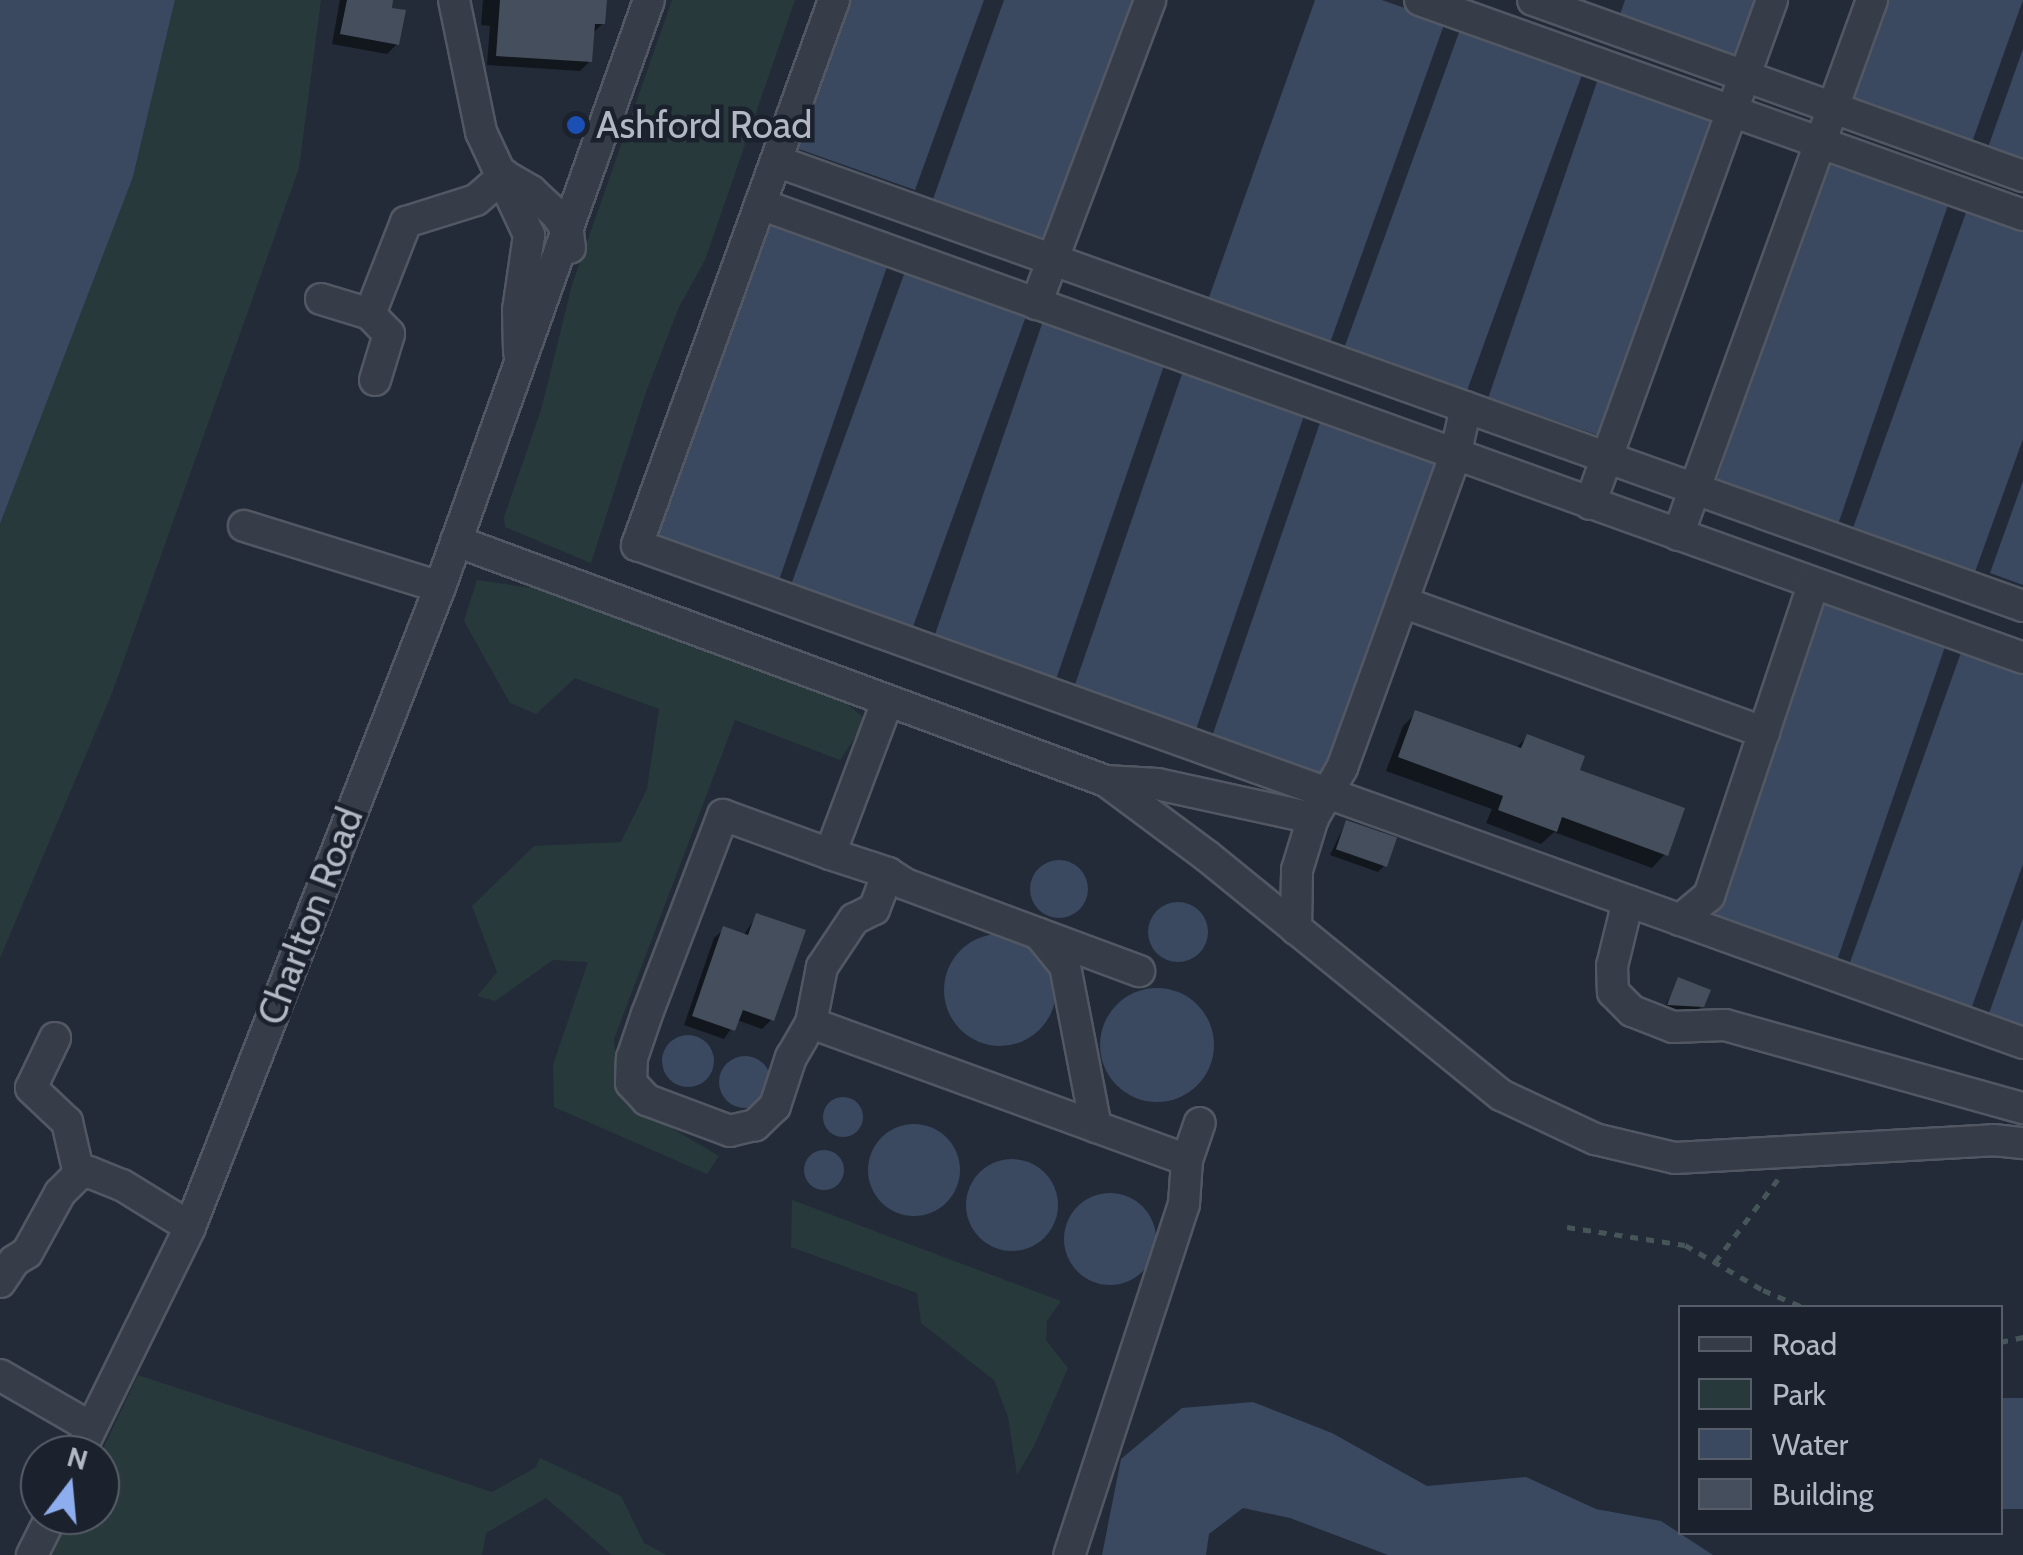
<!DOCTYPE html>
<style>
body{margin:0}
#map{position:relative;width:2023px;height:1555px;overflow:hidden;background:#232b38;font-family:Cabin,sans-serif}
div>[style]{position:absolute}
.green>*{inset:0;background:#28393b}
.water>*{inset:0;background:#3a4860;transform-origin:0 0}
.round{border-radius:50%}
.shadow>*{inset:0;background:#0007}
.building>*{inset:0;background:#454e5c;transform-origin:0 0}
.path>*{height:5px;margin-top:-2.5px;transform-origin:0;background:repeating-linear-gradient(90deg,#455558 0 8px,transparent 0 16px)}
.roads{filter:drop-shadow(2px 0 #525863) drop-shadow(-2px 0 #525863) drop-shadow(0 2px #525863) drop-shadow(0 -2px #525863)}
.minor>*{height:30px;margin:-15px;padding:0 15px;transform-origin:15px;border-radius:15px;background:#373d48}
.dots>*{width:28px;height:28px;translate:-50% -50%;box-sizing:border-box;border:5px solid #1c222d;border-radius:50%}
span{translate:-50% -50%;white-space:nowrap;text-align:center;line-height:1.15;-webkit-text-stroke:9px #1c222d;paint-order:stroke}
.poi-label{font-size:38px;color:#b2b8c4}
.left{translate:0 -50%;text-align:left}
.street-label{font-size:38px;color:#b2b8c4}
.legend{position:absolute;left:1678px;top:1305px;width:325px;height:230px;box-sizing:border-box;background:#1c222d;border:2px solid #585e69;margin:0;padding:12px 18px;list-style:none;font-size:30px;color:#b2b8c4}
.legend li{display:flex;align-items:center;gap:20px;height:50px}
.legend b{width:50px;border:2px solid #585e69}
.north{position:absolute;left:20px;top:1435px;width:100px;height:100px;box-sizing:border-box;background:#1c222d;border:2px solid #585e69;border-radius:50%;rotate:16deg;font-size:28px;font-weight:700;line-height:40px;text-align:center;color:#b2b8c4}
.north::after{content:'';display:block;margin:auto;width:35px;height:45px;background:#8dadee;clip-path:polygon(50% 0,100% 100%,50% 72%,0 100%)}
</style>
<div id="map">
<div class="green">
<div style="clip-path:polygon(175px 0,321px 0,299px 168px,112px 693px,0 958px,0 524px,133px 177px)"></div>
<div style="clip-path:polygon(672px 0,795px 0,705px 260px,679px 307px,646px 392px,591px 563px,505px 527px,504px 517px,541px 410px,572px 285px)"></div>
<div style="clip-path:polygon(477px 580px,545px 590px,831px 690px,866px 720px,840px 760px,735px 720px,614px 1039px,619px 1097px,719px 1156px,707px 1174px,554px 1107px,553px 1065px,588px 962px,553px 960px,495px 1001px,477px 996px,497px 972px,472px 906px,534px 846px,621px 842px,647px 789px,659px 709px,575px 678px,536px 714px,510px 703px,464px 621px)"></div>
<div style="clip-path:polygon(792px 1200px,1061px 1301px,1047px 1321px,1046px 1340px,1068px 1368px,1034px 1446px,1017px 1475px,1008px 1417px,994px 1380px,921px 1323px,917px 1293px,791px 1247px)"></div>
<div style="clip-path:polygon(138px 1375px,492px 1492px,535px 1468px,540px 1458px,621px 1496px,644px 1543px,667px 1555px,612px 1555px,546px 1498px,486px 1533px,482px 1555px,52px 1555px,71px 1515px,100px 1515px,100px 1455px)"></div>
</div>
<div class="water">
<div style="clip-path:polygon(0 0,175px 0,133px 177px,0 524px)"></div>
<div style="clip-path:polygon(846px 0,984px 0,915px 190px,793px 147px)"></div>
<div style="clip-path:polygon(1004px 0,1142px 0,1055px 242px,933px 199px)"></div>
<div style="clip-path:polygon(1315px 0,1382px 0,1445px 22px,1330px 343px,1208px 300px)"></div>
<div style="clip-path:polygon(1625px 0,1763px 0,1742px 61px,1619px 17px)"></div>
<div style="clip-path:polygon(1885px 0,2023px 0,1971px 145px,1849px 101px)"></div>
<div style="left:1461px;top:27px;width:130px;height:341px;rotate:20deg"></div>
<div style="clip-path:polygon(2023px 49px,2023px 166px,1986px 153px)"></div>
<div style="left:1599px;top:76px;width:130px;height:340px;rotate:19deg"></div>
<div style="left:1826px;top:163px;width:129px;height:341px;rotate:19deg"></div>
<div style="clip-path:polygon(1968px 207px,2023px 227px,2023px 439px,1975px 572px,1853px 528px)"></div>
<div style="left:768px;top:216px;width:129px;height:340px;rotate:19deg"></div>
<div style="left:907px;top:266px;width:129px;height:341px;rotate:20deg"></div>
<div style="left:1044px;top:318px;width:129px;height:340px;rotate:19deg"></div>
<div style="left:1184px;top:368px;width:129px;height:340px;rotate:19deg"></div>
<div style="left:1321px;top:420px;width:130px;height:341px;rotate:19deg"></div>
<div style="clip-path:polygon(2023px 481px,2023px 585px,1990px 573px)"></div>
<div style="left:1824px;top:599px;width:130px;height:341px;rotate:19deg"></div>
<div style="clip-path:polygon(1963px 647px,2023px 669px,2023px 864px,1970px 1012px,1848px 968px)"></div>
<div class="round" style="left:1030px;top:860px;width:58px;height:58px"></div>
<div class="round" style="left:1148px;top:902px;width:60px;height:60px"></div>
<div style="clip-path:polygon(2023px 918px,2023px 1032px,1987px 1019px)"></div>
<div class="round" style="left:944px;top:934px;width:112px;height:112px"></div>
<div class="round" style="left:1100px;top:988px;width:114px;height:114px"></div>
<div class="round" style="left:662px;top:1035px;width:52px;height:52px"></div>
<div class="round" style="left:719px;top:1056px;width:52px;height:52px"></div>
<div class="round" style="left:823px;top:1097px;width:40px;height:40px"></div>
<div class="round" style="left:868px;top:1124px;width:92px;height:92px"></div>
<div class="round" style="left:804px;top:1150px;width:40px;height:40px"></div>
<div class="round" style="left:966px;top:1159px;width:92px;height:92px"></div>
<div class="round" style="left:1064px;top:1193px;width:92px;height:92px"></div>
<div style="left:2023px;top:1398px;width:111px;height:23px;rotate:90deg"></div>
<div style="clip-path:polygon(1253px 1402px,1332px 1433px,1427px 1486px,1526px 1477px,1596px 1509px,1661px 1521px,1713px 1555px,1388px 1555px,1290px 1518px,1243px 1508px,1209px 1534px,1206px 1555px,1102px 1555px,1121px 1459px,1182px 1408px)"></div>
</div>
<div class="shadow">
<div style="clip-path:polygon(340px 0,390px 0,397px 44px,387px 54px,332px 44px)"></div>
<div style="clip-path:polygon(483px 0,604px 0,603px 23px,592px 34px,590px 61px,580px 71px,487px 65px,490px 26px,481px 25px)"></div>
<div style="clip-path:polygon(1416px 713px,1515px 749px,1527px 737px,1577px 771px,1665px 854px,1652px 868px,1554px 832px,1541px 844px,1486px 823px,1492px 809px,1386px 771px,1403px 726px)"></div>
<div style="clip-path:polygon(1346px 822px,1384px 866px,1378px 872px,1330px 855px)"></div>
<div style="clip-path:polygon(757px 915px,772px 1019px,762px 1029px,737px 1020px,724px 1039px,684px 1025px,714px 938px,724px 929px,743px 936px)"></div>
<div style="clip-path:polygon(1679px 980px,1702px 1006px,1695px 1012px,1663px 1010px)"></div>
</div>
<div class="building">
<div style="clip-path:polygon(347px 0,393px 0,392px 8px,406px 10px,399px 45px,340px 34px)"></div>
<div style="clip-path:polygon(500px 0,607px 0,605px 24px,595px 24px,592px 62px,496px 56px)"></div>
<div style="clip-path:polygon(1415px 710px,1521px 748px,1527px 734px,1585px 756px,1580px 770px,1685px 808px,1668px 856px,1562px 817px,1557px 832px,1498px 810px,1503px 796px,1398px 757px)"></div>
<div style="left:1346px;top:820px;width:54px;height:31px;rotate:19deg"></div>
<div style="clip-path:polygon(756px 913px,806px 930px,774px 1021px,743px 1010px,735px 1031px,692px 1016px,723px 926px,748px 935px)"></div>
<div style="clip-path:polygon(1678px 977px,1711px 990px,1704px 1007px,1667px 1005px)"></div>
</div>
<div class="path">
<div style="left:1567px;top:1227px;width:119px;rotate:8.7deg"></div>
<div style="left:1685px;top:1245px;width:90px;rotate:30deg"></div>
<div style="left:1763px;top:1290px;width:46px;rotate:23.2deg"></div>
<div style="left:1715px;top:1262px;width:104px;rotate:-52.8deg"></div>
<div style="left:2000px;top:1342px;width:24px;rotate:-12deg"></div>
</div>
<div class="roads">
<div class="minor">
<div style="left:454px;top:0;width:135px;rotate:78.4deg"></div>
<div style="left:481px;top:132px;width:114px;rotate:65deg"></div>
<div style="left:529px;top:235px;width:76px;rotate:98.3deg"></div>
<div style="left:518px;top:310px;width:42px;rotate:88.6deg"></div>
<div style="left:834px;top:0;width:580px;rotate:109.87deg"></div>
<div style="left:637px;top:545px;width:1473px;rotate:19.76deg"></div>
<div style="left:1420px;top:0;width:640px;rotate:19.62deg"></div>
<div style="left:1533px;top:0;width:521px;rotate:19.76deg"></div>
<div style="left:776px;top:161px;width:1324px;rotate:19.64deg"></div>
<div style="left:507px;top:177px;width:28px;rotate:30deg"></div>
<div style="left:531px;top:191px;width:35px;rotate:43deg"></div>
<div style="left:557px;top:215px;width:20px;rotate:57deg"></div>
<div style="left:568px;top:232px;width:16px;rotate:83deg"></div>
<div style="left:760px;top:204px;width:1342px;rotate:19.77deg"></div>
<div style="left:321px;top:299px;width:51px;rotate:17deg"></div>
<div style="left:1036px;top:304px;width:325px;rotate:-69.4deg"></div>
<div style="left:375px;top:380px;width:48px;rotate:-73.1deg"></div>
<div style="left:389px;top:334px;width:28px;rotate:-134deg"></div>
<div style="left:370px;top:314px;width:99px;rotate:-68.6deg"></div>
<div style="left:406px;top:222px;width:73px;rotate:-17.4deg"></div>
<div style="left:476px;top:200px;width:38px;rotate:-41deg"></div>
<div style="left:1590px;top:504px;width:536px;rotate:-70.14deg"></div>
<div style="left:244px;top:526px;width:205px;rotate:17.3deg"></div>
<div style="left:1678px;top:535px;width:569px;rotate:-70.07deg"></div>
<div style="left:456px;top:541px;width:693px;rotate:20.27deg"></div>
<div style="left:1106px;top:781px;width:126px;rotate:36.6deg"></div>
<div style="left:1207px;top:856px;width:379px;rotate:39.1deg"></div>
<div style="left:1501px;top:1095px;width:104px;rotate:25.1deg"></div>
<div style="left:1595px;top:1139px;width:82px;rotate:13.4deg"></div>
<div style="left:1675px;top:1158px;width:319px;rotate:-3.2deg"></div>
<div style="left:1993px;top:1140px;width:30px;rotate:6deg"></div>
<div style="left:1402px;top:602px;width:385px;rotate:19.8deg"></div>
<div style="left:1106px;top:781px;width:51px;rotate:3.4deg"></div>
<div style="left:1157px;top:784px;width:160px;rotate:12.3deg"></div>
<div style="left:830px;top:854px;width:61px;rotate:18.1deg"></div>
<div style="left:888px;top:873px;width:39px;rotate:111deg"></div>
<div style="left:874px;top:909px;width:22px;rotate:153deg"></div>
<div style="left:854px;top:919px;width:58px;rotate:123.7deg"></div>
<div style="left:822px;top:967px;width:57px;rotate:101.1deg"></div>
<div style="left:811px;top:1023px;width:400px;rotate:20deg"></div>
<div style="left:1187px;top:1160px;width:44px;rotate:93.9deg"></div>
<div style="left:1184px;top:1204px;width:369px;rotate:108.1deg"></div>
<div style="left:888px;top:873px;width:20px;rotate:33deg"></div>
<div style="left:905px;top:884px;width:250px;rotate:20.4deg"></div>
<div style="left:1628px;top:901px;width:67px;rotate:103.8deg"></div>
<div style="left:1612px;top:966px;width:26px;rotate:88deg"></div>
<div style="left:1613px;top:992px;width:27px;rotate:45deg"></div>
<div style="left:1632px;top:1011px;width:44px;rotate:21.3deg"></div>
<div style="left:1673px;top:1027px;width:52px;rotate:-2.2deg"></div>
<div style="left:1725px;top:1025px;width:309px;rotate:15.6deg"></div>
<div style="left:1680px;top:920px;width:38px;rotate:-40deg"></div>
<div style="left:1709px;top:896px;width:330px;rotate:-71.5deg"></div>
<div style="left:1296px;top:929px;width:59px;rotate:-89deg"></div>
<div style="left:1297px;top:870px;width:54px;rotate:-72.9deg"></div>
<div style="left:1313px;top:818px;width:58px;rotate:-59.9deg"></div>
<div style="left:1342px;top:768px;width:332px;rotate:-70.1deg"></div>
<div style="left:1455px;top:456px;width:50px;rotate:-77.3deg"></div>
<div style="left:1039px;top:934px;width:41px;rotate:50.9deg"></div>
<div style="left:1065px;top:966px;width:164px;rotate:79.1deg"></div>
<div style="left:811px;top:1023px;width:39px;rotate:120deg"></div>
<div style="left:791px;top:1057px;width:52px;rotate:108.1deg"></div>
<div style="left:775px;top:1106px;width:28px;rotate:136deg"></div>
<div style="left:755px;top:1125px;width:26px;rotate:167deg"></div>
<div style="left:730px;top:1131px;width:89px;rotate:-159.5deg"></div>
<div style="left:647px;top:1100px;width:23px;rotate:-133deg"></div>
<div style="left:631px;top:1083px;width:25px;rotate:-88deg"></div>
<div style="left:632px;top:1058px;width:46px;rotate:-71.2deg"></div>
<div style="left:647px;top:1014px;width:213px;rotate:-69.1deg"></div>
<div style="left:723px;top:815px;width:114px;rotate:20deg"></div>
<div style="left:830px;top:854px;width:162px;rotate:-69.4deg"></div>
<div style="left:55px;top:1038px;width:55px;rotate:115.6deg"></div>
<div style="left:31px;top:1088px;width:50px;rotate:43.4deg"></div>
<div style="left:67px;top:1122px;width:53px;rotate:77deg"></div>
<div style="left:1187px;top:1160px;width:39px;rotate:-71deg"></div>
<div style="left:0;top:1282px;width:25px;rotate:-56deg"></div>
<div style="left:14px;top:1261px;width:15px;rotate:-32deg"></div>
<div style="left:27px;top:1253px;width:68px;rotate:-61.2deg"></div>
<div style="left:60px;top:1193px;width:27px;rotate:-45deg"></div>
<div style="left:79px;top:1174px;width:10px;rotate:-11deg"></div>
<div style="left:89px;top:1172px;width:35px;rotate:22deg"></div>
<div style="left:122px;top:1185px;width:80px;rotate:31.7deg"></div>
<div style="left:0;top:1375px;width:104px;rotate:30deg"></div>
<div style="left:78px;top:1455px;width:254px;rotate:-63.8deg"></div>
<div style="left:190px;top:1227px;width:687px;rotate:-68.66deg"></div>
<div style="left:440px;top:587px;width:623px;rotate:-70.4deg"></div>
<div style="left:32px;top:1555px;width:45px;rotate:-63.4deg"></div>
</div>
</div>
<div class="dots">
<div style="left:576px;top:125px;background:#1a4fb4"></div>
</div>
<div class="poi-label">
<span class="left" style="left:596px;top:125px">Ashford Road</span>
</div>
<div class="street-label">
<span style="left:310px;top:916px;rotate:-69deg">Charlton Road</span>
</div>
<ul class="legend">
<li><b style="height:12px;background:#373d48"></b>Road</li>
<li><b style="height:28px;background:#28393b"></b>Park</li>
<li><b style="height:28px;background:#3a4860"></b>Water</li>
<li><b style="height:28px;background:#454e5c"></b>Building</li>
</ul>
<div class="north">N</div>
</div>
